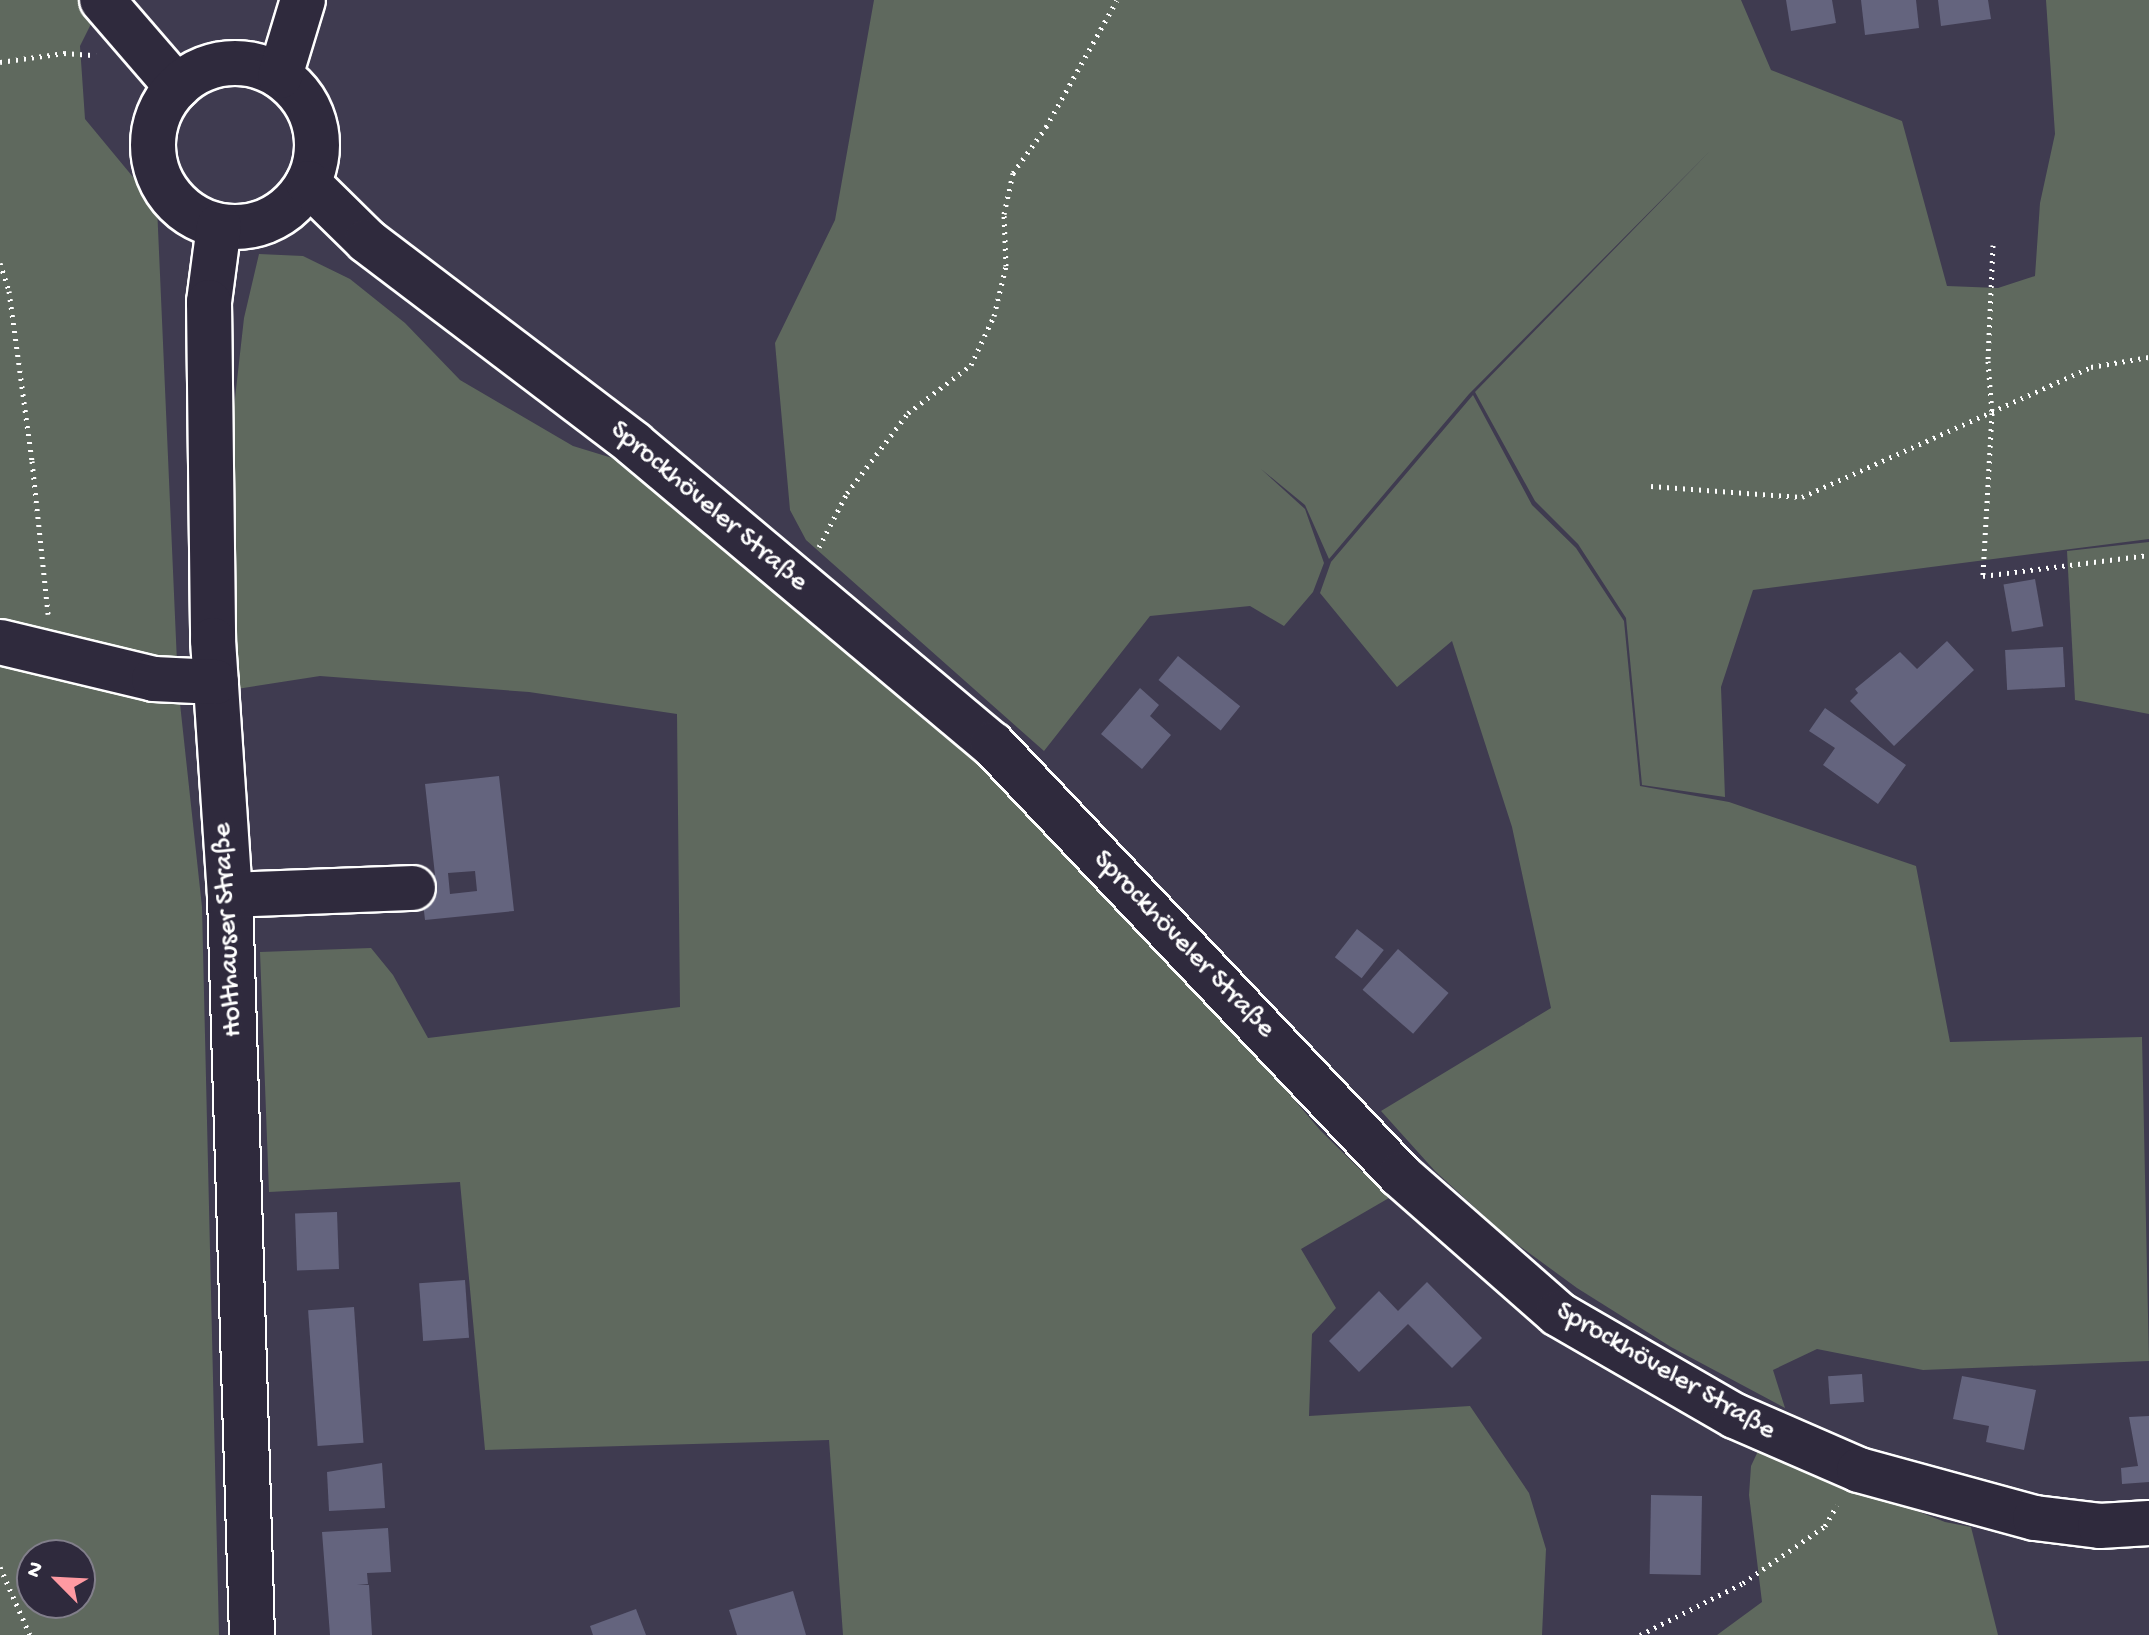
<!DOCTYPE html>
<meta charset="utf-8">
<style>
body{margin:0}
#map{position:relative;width:2149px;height:1635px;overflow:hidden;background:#3f3b50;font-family:"Gochi Hand",sans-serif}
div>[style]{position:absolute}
.green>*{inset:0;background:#5f695e}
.building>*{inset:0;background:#64647e;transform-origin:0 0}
.path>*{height:5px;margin-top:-2.5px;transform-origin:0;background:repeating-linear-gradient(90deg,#fff 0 2px,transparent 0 8px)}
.roads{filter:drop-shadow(2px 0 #fff) drop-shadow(-2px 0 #fff) drop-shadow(0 2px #fff) drop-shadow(0 -2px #fff)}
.minor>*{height:44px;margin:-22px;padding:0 22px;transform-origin:22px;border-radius:22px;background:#2f2a3d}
.minor>.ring{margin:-22px;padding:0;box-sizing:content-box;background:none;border:44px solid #2f2a3d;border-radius:50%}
span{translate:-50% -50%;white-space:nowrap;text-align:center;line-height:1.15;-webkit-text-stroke:7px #2f2a3d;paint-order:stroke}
.street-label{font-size:28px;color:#fff}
.north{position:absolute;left:16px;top:1539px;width:80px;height:80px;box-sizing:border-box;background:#2f2a3d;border:2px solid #827f8b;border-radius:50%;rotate:294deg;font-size:22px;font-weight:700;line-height:32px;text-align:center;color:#fff}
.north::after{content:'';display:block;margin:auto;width:28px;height:36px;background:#ff9aa2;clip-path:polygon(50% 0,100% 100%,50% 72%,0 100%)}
</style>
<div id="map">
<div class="green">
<div style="clip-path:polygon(evenodd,0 0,103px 0,80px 46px,85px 119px,157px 206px,178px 685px,202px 907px,219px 1635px,0 1635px,0 0,32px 1555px,80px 1555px,80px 1603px,32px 1603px,32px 1555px)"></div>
<div style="clip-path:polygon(874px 0,1741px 0,1771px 70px,1902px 121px,1947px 286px,1998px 288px,2035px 276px,2040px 203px,2055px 134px,2046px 0,2149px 0,2149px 539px,1753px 590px,1721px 687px,1725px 797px,1642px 785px,1626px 618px,1578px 544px,1535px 501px,1475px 392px,1710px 151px,1469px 394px,1329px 559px,1305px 505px,1261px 469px,1305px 509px,1324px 563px,1313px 592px,1284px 626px,1250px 606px,1150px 616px,1044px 751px,806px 540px,790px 510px,775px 343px,835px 220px)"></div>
<div style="clip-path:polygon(259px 254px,303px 256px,350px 279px,405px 323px,460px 380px,573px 446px,622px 461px,929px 716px,1097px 868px,1320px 1130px,1389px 1198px,1301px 1249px,1336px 1308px,1312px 1334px,1309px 1416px,1470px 1406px,1529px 1493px,1546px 1549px,1542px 1635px,843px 1635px,829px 1440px,485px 1450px,460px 1182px,269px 1192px,260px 952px,371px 948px,393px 975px,428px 1038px,680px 1007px,677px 714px,529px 692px,320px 676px,237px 689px,232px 425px,244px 318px)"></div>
<div style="clip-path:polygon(1473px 395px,1532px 505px,1576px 548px,1624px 621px,1640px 786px,1729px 802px,1916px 866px,1950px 1042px,2142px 1037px,2149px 1361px,1923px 1370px,1817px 1349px,1773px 1370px,1785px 1408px,1671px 1347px,1577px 1288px,1506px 1236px,1435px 1171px,1381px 1111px,1551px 1008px,1512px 827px,1452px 641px,1397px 687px,1320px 593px,1331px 562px)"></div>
<div style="clip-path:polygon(2149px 542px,2149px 714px,2075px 700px,2067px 551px)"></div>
<div style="clip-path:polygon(1759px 1449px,1945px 1522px,1971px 1527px,1998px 1635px,1717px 1635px,1762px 1602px,1749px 1495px,1751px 1466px)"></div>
</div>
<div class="building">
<div style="clip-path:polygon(1786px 0,1832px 0,1836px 23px,1791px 31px)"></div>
<div style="clip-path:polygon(1861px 0,1916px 0,1919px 28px,1865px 35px)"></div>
<div style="clip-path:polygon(1938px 0,1988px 0,1991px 19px,1941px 26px)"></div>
<div style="left:2035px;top:579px;width:48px;height:32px;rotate:80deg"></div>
<div style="clip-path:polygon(1947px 641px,1974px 670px,1894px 746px,1850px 701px,1858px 693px,1855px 689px,1900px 652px,1917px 669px)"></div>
<div style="left:2063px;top:647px;width:40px;height:58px;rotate:87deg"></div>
<div style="left:1178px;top:656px;width:80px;height:31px;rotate:39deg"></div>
<div style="clip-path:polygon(1140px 688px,1159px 705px,1150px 716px,1171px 735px,1142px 769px,1101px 734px)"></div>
<div style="clip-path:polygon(1825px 708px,1906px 765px,1878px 804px,1823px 765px,1835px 748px,1809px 731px)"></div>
<div style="clip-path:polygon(evenodd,499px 776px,514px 911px,425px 920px,420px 877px,435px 875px,425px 784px,499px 776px,475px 871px,477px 891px,450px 894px,448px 873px,475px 871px)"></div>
<div style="left:1357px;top:929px;width:34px;height:36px;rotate:38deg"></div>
<div style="left:1398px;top:949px;width:67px;height:54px;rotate:41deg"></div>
<div style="left:337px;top:1212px;width:57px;height:42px;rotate:88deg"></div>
<div style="left:465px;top:1280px;width:58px;height:46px;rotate:86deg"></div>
<div style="clip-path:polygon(1427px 1282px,1482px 1338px,1452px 1368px,1408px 1324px,1359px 1372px,1329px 1341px,1379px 1291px,1398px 1311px)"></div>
<div style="left:354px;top:1307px;width:136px;height:46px;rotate:86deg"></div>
<div style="left:1862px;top:1374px;width:28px;height:34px;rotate:86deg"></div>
<div style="clip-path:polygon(1962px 1376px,2036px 1390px,2024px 1450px,1986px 1442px,1989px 1426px,1953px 1419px)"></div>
<div style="clip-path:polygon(2149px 1416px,2149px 1482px,2122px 1484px,2121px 1468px,2138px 1466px,2129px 1417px)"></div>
<div style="clip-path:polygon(382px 1463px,385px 1508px,329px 1511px,327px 1472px)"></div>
<div style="left:1651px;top:1495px;width:51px;height:79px;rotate:1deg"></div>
<div style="clip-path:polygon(388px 1528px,391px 1572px,367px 1573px,368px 1584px,357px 1585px,369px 1585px,372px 1635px,330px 1635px,322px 1532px)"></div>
<div style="clip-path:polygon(793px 1591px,806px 1635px,737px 1635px,729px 1610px)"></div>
<div style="clip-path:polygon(636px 1609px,646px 1635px,593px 1635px,590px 1626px)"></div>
</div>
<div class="path">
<div style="left:0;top:62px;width:65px;rotate:-8deg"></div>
<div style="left:64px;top:53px;width:32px;rotate:4deg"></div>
<div style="left:1993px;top:245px;width:116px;rotate:92.5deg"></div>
<div style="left:1988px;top:361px;width:52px;rotate:85.6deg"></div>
<div style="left:1992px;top:413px;width:163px;rotate:93.2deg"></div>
<div style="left:1983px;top:576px;width:167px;rotate:-7.2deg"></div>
<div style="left:0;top:263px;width:29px;rotate:72deg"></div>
<div style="left:9px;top:291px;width:172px;rotate:82.3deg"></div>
<div style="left:32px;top:461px;width:154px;rotate:84deg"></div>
<div style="left:1651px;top:486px;width:151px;rotate:4.2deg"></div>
<div style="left:1802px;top:497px;width:317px;rotate:-24.2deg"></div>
<div style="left:2091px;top:367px;width:59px;rotate:-9.8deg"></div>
<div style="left:819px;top:547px;width:61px;rotate:-62.6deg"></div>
<div style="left:847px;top:493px;width:101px;rotate:-52.7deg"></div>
<div style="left:908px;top:413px;width:79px;rotate:-37.3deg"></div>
<div style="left:971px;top:365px;width:54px;rotate:-64.9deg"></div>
<div style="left:994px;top:316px;width:51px;rotate:-76.5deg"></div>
<div style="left:1006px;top:266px;width:52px;rotate:-92.2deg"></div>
<div style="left:1004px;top:214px;width:42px;rotate:-77.6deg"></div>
<div style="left:1013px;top:173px;width:57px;rotate:-54.3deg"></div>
<div style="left:1046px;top:127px;width:145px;rotate:-60.8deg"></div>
<div style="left:0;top:1567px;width:74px;rotate:66.2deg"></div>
<div style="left:1640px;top:1635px;width:115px;rotate:-26.8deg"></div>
<div style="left:1743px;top:1583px;width:100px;rotate:-34.8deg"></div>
<div style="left:1825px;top:1526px;width:24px;rotate:-60deg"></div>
</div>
<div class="roads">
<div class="minor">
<div style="left:102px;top:0;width:115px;rotate:49.2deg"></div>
<div class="ring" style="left:153px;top:63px;width:120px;height:120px"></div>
<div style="left:280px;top:76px;width:79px;rotate:-73.2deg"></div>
<div style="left:308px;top:183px;width:83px;rotate:44.5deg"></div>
<div style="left:367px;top:241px;width:335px;rotate:37.2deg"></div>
<div style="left:634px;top:444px;width:467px;rotate:40deg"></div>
<div style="left:992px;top:744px;width:593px;rotate:46.57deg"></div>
<div style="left:1400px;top:1175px;width:210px;rotate:41.3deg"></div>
<div style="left:1558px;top:1314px;width:204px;rotate:30deg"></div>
<div style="left:1735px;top:1416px;width:135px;rotate:23.5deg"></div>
<div style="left:1859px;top:1470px;width:182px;rotate:15.3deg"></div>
<div style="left:2035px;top:1518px;width:65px;rotate:7deg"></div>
<div style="left:2100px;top:1526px;width:49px;rotate:-3.5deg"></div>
<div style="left:219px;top:226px;width:77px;rotate:97.5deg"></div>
<div style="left:209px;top:302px;width:338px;rotate:89.3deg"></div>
<div style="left:213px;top:640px;width:256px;rotate:86.2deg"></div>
<div style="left:230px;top:895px;width:740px;rotate:88.3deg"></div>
<div style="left:0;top:642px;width:158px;rotate:13.5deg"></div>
<div style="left:154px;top:679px;width:62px;rotate:2.8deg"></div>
<div style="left:230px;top:895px;width:183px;rotate:-2.2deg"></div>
</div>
</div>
<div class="street-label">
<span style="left:708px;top:507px;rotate:40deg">Sprockhöveler Straße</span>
<span style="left:229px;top:930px;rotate:-93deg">Holthauser Straße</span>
<span style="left:1183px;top:945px;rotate:46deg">Sprockhöveler Straße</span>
<span style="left:1665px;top:1372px;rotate:30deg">Sprockhöveler Straße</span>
</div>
<div class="north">N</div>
</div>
